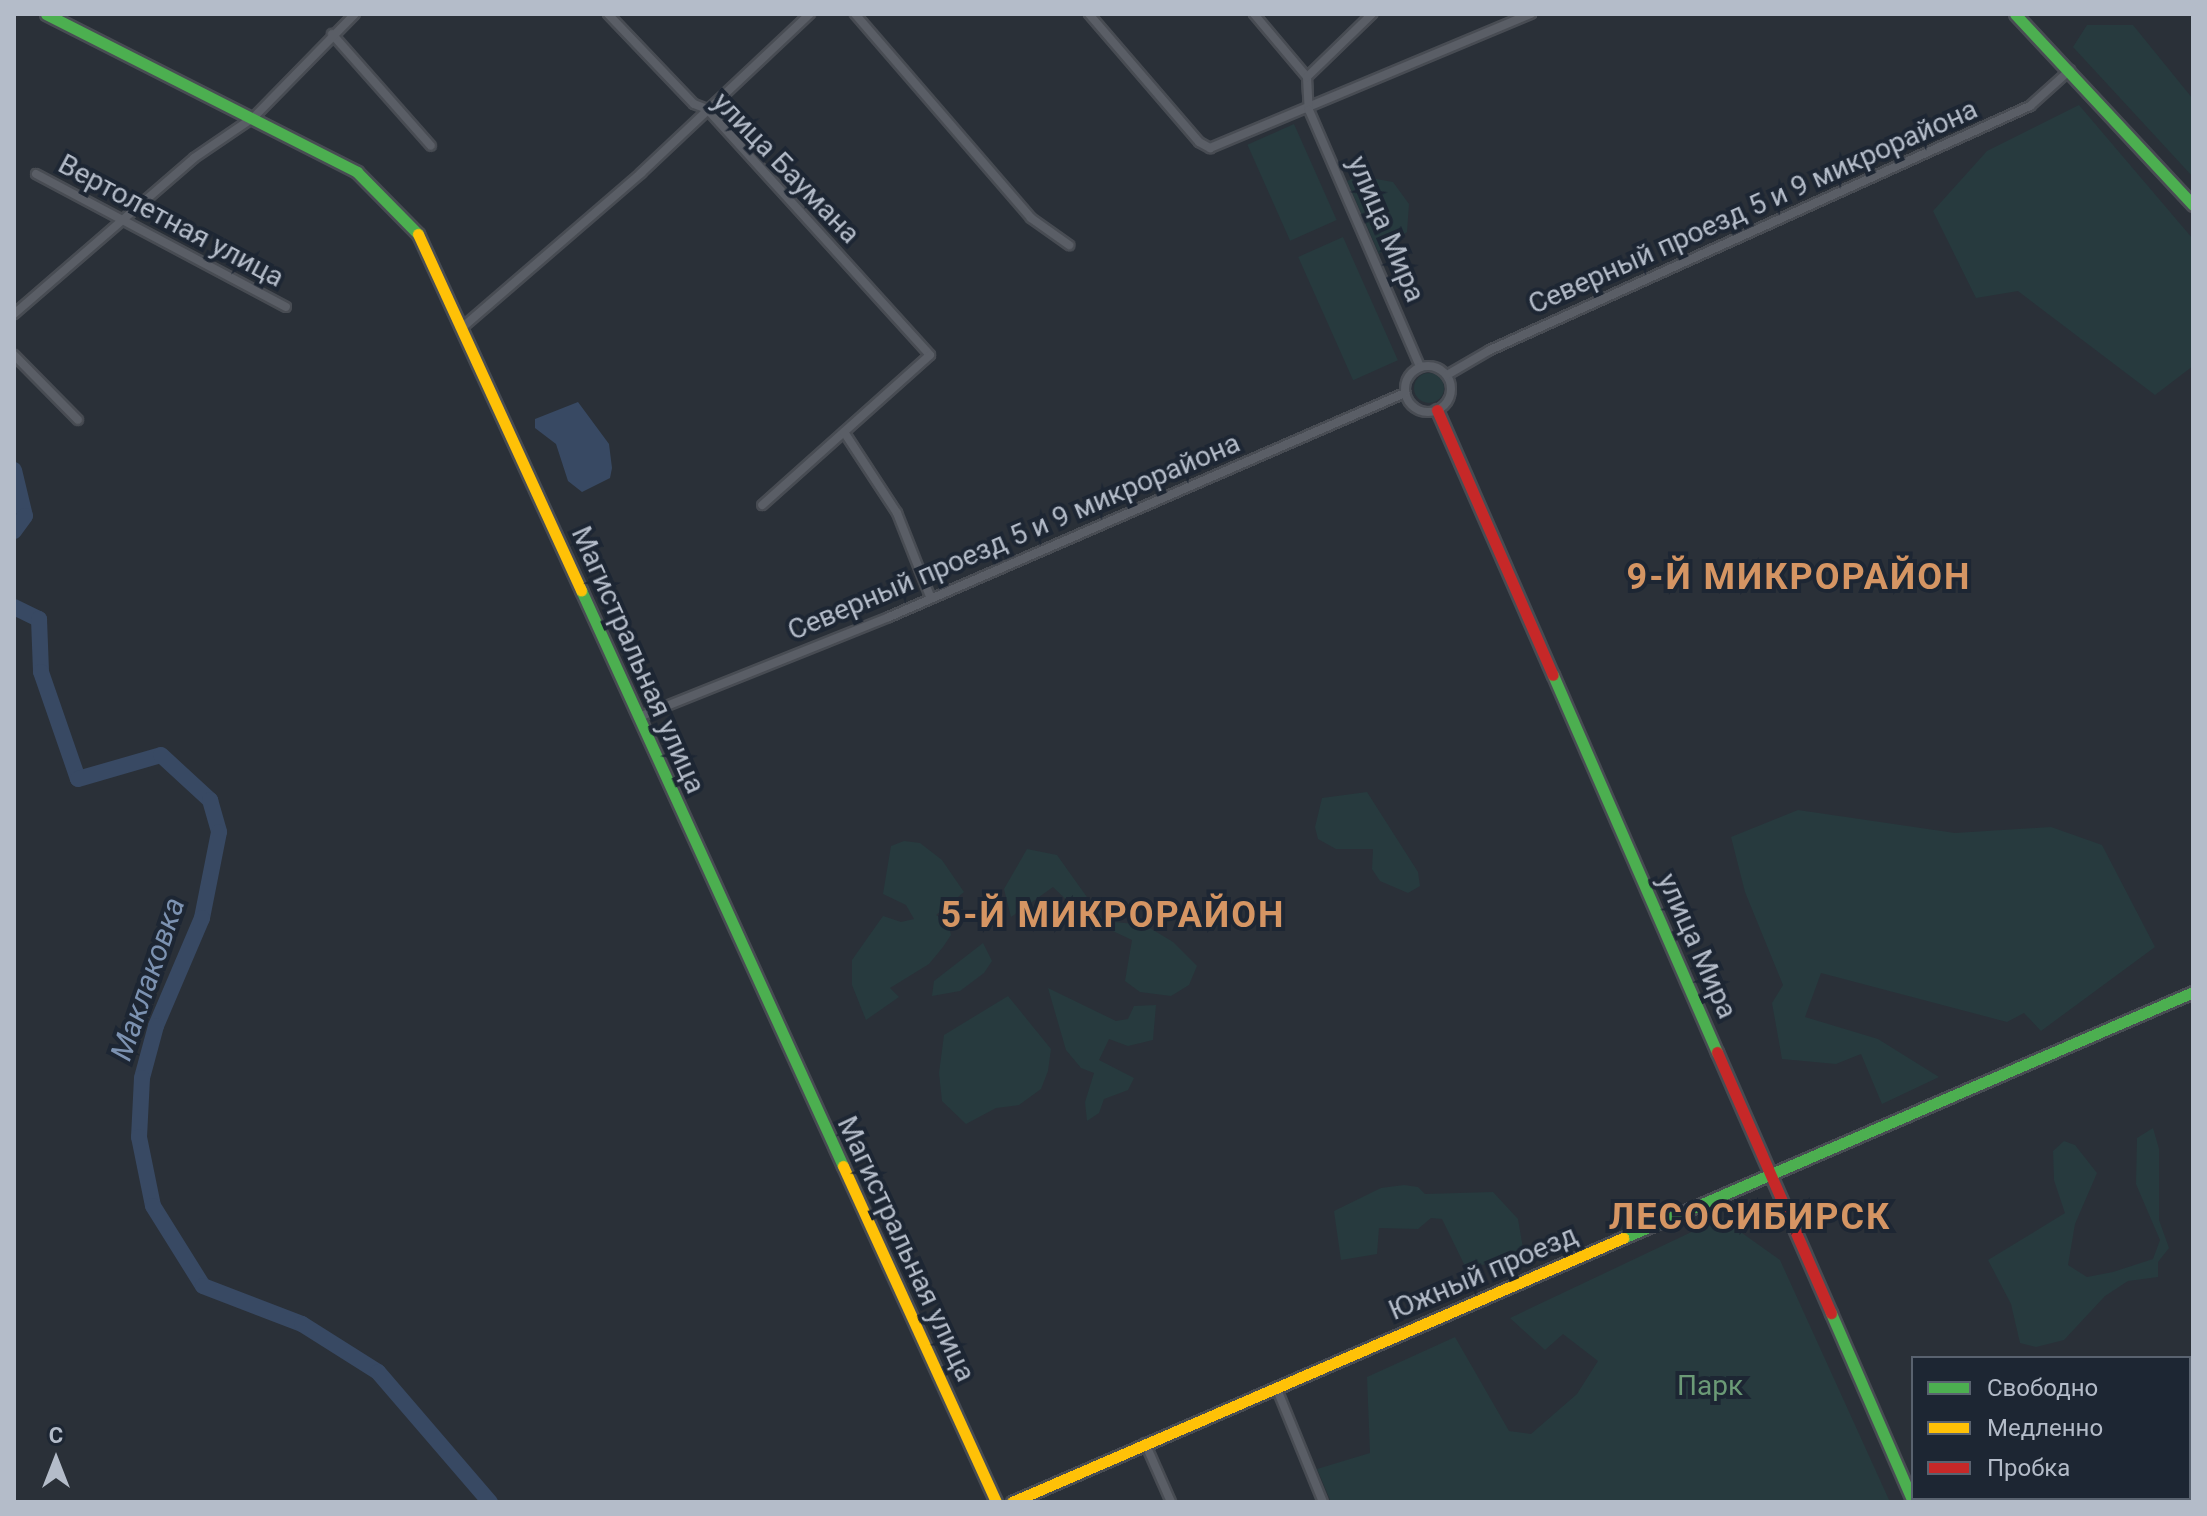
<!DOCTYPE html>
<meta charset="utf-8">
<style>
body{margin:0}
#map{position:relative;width:2207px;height:1516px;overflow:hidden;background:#2a3038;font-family:Roboto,sans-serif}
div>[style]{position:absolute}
.green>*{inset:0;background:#273a3e;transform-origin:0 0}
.round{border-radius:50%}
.water>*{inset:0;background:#384963}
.river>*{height:16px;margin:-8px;padding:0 8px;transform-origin:8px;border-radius:8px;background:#384963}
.roads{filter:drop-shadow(2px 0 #484c53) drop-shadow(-2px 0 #484c53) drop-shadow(0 2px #484c53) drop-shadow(0 -2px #484c53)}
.street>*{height:8px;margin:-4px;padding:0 4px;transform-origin:4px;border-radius:4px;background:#5a5e66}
.street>.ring{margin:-4px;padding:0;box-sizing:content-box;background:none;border:8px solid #5a5e66;border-radius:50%}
.fast>*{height:11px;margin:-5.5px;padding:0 5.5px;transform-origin:5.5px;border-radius:5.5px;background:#4caf50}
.slow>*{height:11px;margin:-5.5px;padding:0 5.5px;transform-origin:5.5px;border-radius:5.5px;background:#ffc107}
.jam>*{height:11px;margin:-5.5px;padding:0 5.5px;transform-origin:5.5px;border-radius:5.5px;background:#c62828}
span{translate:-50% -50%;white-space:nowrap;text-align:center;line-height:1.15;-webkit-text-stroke:8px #1d2633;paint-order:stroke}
.street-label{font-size:28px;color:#b4bcc9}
.park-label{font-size:28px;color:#6b9a76}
.water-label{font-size:30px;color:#7c92b1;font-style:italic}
.district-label{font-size:36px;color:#d59563;font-weight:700;letter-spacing:2px}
.frame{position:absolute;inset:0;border:16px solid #b4bcc9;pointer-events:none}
.legend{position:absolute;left:1911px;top:1356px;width:280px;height:144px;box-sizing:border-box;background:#1d2633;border:2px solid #59626f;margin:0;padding:10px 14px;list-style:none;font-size:24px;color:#b4bcc9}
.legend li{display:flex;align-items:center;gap:16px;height:40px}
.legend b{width:40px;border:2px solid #59626f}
.north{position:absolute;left:16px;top:1420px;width:80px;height:80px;-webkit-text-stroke:6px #1d2633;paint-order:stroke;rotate:0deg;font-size:22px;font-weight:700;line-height:32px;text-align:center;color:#b4bcc9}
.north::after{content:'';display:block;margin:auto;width:28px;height:36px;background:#b4bcc9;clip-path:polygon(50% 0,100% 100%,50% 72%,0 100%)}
</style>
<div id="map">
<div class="green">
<div style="clip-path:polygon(2087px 25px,2133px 25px,2193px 99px,2193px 177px,2073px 47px)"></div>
<div style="clip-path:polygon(2079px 105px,2193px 239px,2193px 366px,2155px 395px,2018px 291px,1976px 298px,1933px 211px,1987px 151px)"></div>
<div style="left:1294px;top:124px;width:105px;height:51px;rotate:66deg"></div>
<div style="clip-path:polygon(1360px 176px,1393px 182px,1409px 204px,1407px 232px,1379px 254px,1347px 181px)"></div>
<div style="left:1343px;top:237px;width:135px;height:49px;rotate:66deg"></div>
<div class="round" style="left:1414px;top:373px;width:30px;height:30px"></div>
<div style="clip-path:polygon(1367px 792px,1418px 872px,1420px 886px,1408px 893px,1380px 881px,1372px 869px,1373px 849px,1336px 849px,1318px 839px,1315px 827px,1322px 798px)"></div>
<div style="clip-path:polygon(1798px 810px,1955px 833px,2051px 827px,2102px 845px,2155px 947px,2041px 1031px,2024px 1013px,2007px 1022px,1821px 973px,1805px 1017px,1878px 1039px,1939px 1077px,1882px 1104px,1861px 1054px,1836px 1064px,1782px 1059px,1772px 1003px,1783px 985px,1745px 892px,1731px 837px)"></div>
<div style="clip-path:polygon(904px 841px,920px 843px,942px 860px,964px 892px,936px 915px,948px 922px,951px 935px,943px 947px,929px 964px,890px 988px,899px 997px,866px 1020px,852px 985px,852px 960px,883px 916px,901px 922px,914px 919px,906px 905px,883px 894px,891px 846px)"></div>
<div style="clip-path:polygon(1027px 849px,1057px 855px,1104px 921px,1145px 925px,1173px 942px,1197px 966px,1189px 985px,1171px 996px,1140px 992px,1125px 981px,1132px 940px,1085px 918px,1053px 887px,1011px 917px,1004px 889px)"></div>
<div style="clip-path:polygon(983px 943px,992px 961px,984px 973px,960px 991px,932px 996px,934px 981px)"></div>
<div style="clip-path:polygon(1048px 988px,1116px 1021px,1128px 1019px,1134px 1006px,1156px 1005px,1153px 1040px,1128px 1046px,1109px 1039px,1099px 1060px,1134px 1078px,1128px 1090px,1104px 1099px,1099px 1113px,1087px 1121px,1085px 1102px,1094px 1073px,1081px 1068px,1066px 1050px)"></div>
<div style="clip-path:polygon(1008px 996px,1051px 1049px,1048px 1071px,1041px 1089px,1019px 1105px,996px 1108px,966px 1124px,942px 1101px,939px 1073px,944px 1035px)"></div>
<div style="clip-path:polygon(2153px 1128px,2159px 1149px,2159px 1220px,2169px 1248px,2158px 1262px,2158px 1277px,2128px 1281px,2105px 1296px,2064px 1340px,2036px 1347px,2020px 1343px,2011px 1304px,1988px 1260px,2065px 1213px,2054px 1180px,2053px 1151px,2064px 1141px,2075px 1145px,2097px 1173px,2075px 1224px,2068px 1265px,2087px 1277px,2113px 1272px,2153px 1259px,2160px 1240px,2136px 1184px,2137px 1138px)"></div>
<div style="clip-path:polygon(1404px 1185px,1418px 1187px,1425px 1194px,1493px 1192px,1518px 1219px,1523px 1248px,1492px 1264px,1465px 1266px,1442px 1219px,1431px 1218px,1418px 1229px,1379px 1228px,1377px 1254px,1341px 1260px,1334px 1211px,1381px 1188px)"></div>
<div style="clip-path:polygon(1721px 1218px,1780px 1260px,1890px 1502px,1331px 1502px,1317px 1469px,1370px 1453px,1367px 1377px,1455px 1337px,1509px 1431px,1531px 1434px,1577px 1394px,1598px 1361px,1563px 1334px,1545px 1350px,1510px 1318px)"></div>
</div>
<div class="water">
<div style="clip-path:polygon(578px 402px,609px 444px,612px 468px,610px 478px,582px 492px,568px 481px,556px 444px,535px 428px,535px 419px)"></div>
</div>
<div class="river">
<div style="left:14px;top:470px;width:47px;rotate:76.6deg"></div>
<div style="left:25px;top:516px;width:19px;rotate:126deg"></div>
<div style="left:14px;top:607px;width:28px;rotate:26deg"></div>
<div style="left:39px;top:619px;width:53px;rotate:87.8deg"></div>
<div style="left:41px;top:672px;width:113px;rotate:70.9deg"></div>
<div style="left:78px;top:779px;width:86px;rotate:-16.1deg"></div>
<div style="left:161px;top:755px;width:67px;rotate:42.6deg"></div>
<div style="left:210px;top:800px;width:33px;rotate:74deg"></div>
<div style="left:219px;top:832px;width:88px;rotate:101.2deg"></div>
<div style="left:202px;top:918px;width:117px;rotate:113.1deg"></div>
<div style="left:156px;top:1026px;width:54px;rotate:105.1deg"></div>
<div style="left:142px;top:1078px;width:59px;rotate:92.9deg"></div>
<div style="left:139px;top:1137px;width:70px;rotate:78.5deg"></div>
<div style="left:153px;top:1206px;width:94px;rotate:58deg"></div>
<div style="left:203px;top:1286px;width:106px;rotate:21deg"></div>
<div style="left:302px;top:1324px;width:90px;rotate:32.3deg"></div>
<div style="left:378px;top:1372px;width:172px;rotate:49.3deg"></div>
</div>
<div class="roads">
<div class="street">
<div style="left:608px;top:14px;width:124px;rotate:46.3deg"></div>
<div style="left:694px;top:104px;width:14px;rotate:21deg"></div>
<div style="left:707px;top:109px;width:332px;rotate:47.8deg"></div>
<div style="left:930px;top:355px;width:225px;rotate:138.2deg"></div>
<div style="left:855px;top:14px;width:269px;rotate:49.2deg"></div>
<div style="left:1031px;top:218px;width:47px;rotate:35.4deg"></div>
<div style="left:1089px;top:14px;width:169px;rotate:49.3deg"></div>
<div style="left:1199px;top:142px;width:13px;rotate:29deg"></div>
<div style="left:1210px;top:148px;width:348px;rotate:-22.7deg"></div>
<div style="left:1254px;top:14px;width:82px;rotate:49.9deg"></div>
<div style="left:1307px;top:77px;width:33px;rotate:87deg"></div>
<div style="left:1309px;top:110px;width:280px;rotate:66.6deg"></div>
<div style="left:332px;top:34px;width:149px;rotate:48.5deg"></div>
<div style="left:1307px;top:77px;width:91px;rotate:-44.1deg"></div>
<div style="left:36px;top:174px;width:283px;rotate:28deg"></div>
<div style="left:14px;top:314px;width:238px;rotate:-40.9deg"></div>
<div style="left:194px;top:158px;width:73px;rotate:-34.3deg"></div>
<div style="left:254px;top:117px;width:144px;rotate:-45.6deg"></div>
<div style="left:464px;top:326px;width:234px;rotate:-40.8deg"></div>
<div style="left:641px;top:173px;width:232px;rotate:-43.3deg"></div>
<div style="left:14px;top:355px;width:91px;rotate:45.4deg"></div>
<div class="ring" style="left:1405px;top:366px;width:38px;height:38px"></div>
<div style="left:1447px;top:375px;width:50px;rotate:-30.2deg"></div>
<div style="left:1490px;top:350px;width:593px;rotate:-24.32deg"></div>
<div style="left:2030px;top:106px;width:54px;rotate:-42deg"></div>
<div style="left:844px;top:432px;width:97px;rotate:56.8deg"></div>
<div style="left:897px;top:513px;width:92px;rotate:68.4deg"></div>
<div style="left:639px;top:717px;width:269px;rotate:-21.8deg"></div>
<div style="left:889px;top:617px;width:563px;rotate:-23.47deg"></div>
<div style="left:1276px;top:1387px;width:124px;rotate:67.8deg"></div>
<div style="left:1145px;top:1443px;width:64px;rotate:66.2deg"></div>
</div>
<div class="fast">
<div style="left:46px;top:14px;width:349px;rotate:26.9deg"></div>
<div style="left:357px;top:172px;width:87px;rotate:45.5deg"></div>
<div style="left:2015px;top:14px;width:261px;rotate:47deg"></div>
<div style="left:581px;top:590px;width:633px;rotate:65.54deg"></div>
<div style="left:1553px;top:675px;width:411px;rotate:66.5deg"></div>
<div style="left:1623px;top:1238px;width:621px;rotate:-23.34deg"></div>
<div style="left:1831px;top:1313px;width:206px;rotate:66.5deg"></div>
</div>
<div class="slow">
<div style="left:418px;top:234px;width:392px;rotate:65.4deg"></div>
<div style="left:843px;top:1166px;width:369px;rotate:65.5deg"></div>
<div style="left:1012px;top:1502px;width:666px;rotate:-23.37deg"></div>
</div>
<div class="jam">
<div style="left:1437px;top:410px;width:289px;rotate:66.4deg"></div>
<div style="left:1717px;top:1052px;width:285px;rotate:66.4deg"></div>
</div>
</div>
<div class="street-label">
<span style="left:786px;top:168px;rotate:46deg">улица Баумана</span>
<span style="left:1753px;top:207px;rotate:-24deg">Северный проезд 5 и 9 микрорайона</span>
<span style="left:171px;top:221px;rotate:28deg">Вертолетная улица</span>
<span style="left:1386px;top:229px;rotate:67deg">улица Мира</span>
<span style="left:1014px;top:537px;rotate:-23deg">Северный проезд 5 и 9 микрорайона</span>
<span style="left:638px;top:660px;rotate:66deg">Магистральная улица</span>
<span style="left:1697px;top:946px;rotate:66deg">улица Мира</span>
<span style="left:906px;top:1249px;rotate:65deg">Магистральная улица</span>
<span style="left:1483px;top:1273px;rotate:-23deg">Южный проезд</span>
</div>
<div class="park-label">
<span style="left:1710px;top:1386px">Парк</span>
</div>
<div class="water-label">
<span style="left:148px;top:979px;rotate:-71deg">Маклаковка</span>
</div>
<div class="district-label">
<span style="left:1799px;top:578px">9-Й МИКРОРАЙОН</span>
<span style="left:1113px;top:916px">5-Й МИКРОРАЙОН</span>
<span style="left:1750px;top:1218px">ЛЕСОСИБИРСК</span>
</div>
<div class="frame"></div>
<ul class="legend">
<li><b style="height:10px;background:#4caf50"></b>Свободно</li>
<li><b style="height:10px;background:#ffc107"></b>Медленно</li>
<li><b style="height:10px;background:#c62828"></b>Пробка</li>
</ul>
<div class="north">С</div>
</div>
